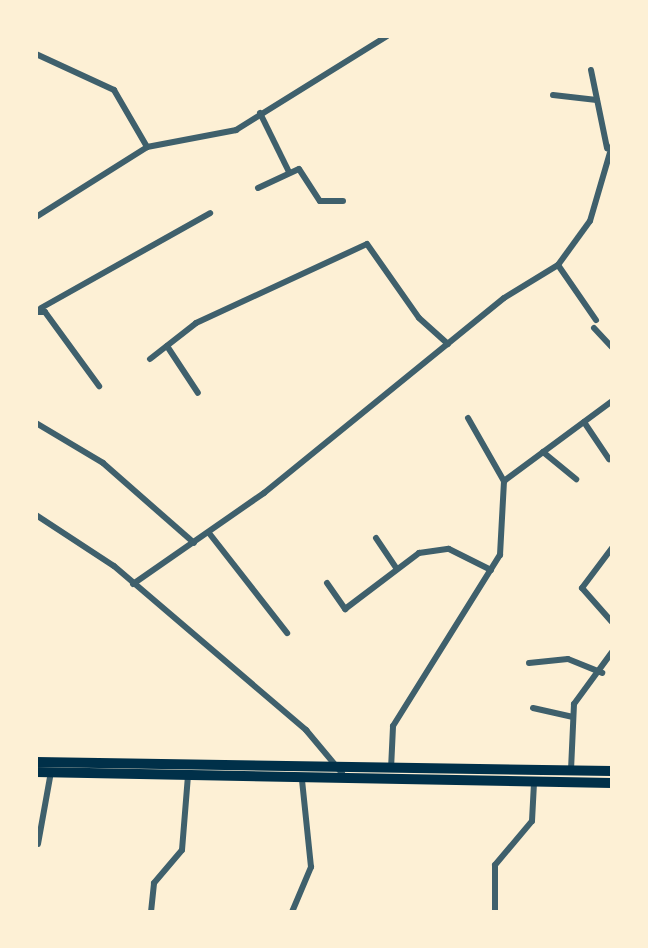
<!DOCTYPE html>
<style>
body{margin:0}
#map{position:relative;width:648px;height:948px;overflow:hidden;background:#fdf0d5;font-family:"IBM Plex Sans",sans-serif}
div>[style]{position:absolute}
.minor>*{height:6px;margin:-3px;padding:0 3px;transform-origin:3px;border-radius:3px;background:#3f606c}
.trunk>*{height:10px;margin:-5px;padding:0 5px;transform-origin:5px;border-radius:5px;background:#003049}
span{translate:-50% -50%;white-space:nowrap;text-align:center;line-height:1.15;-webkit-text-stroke:8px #fdf0d5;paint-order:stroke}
.frame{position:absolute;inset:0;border:38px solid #fdf0d5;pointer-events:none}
</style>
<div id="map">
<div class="minor">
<div style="left:36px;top:54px;width:86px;rotate:24.8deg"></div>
<div style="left:114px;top:90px;width:66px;rotate:59.9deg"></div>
<div style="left:591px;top:70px;width:80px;rotate:78.4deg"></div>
<div style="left:553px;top:95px;width:44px;rotate:6.5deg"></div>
<div style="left:260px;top:113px;width:66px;rotate:63.8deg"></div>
<div style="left:258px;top:188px;width:45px;rotate:-24.9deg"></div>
<div style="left:299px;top:169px;width:38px;rotate:57deg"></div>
<div style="left:320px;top:201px;width:23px"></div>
<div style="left:36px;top:217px;width:131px;rotate:-32.2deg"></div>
<div style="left:147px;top:147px;width:91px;rotate:-10.8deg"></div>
<div style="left:236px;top:130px;width:178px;rotate:-31.9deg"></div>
<div style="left:558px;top:265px;width:67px;rotate:55.4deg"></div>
<div style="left:41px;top:308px;width:194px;rotate:-29.3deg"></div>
<div style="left:36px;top:312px;width:9px"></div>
<div style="left:45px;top:312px;width:92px;rotate:53.9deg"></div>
<div style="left:594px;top:328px;width:26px;rotate:47deg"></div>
<div style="left:167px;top:346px;width:56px;rotate:56.6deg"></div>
<div style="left:150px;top:359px;width:58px;rotate:-38deg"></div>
<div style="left:196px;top:323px;width:188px;rotate:-24.8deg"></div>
<div style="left:367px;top:244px;width:90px;rotate:54.9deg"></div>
<div style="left:419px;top:318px;width:39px;rotate:42deg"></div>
<div style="left:468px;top:418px;width:73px;rotate:60.3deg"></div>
<div style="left:584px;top:422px;width:45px;rotate:56deg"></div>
<div style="left:36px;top:423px;width:78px;rotate:30.8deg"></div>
<div style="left:103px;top:463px;width:121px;rotate:41.3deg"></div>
<div style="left:543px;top:452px;width:43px;rotate:39.3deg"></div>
<div style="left:36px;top:515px;width:93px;rotate:33.2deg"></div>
<div style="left:114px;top:566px;width:253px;rotate:40.5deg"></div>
<div style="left:306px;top:730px;width:56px;rotate:50.1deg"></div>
<div style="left:209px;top:533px;width:127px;rotate:52deg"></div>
<div style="left:376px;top:538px;width:36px;rotate:56deg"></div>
<div style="left:612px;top:548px;width:50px;rotate:126.9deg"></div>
<div style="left:582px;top:588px;width:45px;rotate:48.6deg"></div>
<div style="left:327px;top:583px;width:32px;rotate:55deg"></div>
<div style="left:345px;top:609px;width:93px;rotate:-37.1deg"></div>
<div style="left:419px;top:553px;width:30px;rotate:-8deg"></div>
<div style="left:449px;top:549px;width:47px;rotate:26.6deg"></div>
<div style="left:133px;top:584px;width:160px;rotate:-34.8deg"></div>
<div style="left:264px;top:493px;width:309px;rotate:-39.1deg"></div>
<div style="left:504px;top:298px;width:63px;rotate:-31.4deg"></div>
<div style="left:558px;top:265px;width:54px;rotate:-54deg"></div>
<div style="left:590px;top:221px;width:78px;rotate:-73.7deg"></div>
<div style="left:529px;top:663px;width:39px;rotate:-6deg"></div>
<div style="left:568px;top:659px;width:37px;rotate:22deg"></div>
<div style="left:533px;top:708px;width:41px;rotate:12.7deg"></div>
<div style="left:391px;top:769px;width:43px;rotate:-87.3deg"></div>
<div style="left:393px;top:726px;width:202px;rotate:-58deg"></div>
<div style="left:500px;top:555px;width:74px;rotate:-86.9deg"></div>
<div style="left:504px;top:481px;width:134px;rotate:-36.5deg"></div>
<div style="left:571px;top:770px;width:66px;rotate:-87.4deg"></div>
<div style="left:574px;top:704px;width:64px;rotate:-53.8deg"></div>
<div style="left:38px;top:844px;width:73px;rotate:-79.8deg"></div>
<div style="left:151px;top:912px;width:29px;rotate:-84deg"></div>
<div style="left:154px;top:883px;width:43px;rotate:-49.7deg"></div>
<div style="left:182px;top:850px;width:75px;rotate:-85.4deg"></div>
<div style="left:292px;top:912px;width:49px;rotate:-67.1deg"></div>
<div style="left:311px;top:867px;width:87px;rotate:-95.9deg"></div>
<div style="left:495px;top:912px;width:47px;rotate:-90deg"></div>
<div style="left:495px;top:865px;width:57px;rotate:-49.9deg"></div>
<div style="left:532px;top:821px;width:39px;rotate:-87deg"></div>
</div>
<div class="trunk">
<div style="left:36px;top:762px;width:576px;rotate:0.9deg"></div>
<div style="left:36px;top:772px;width:576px;rotate:1.09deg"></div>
</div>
<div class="frame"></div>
</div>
